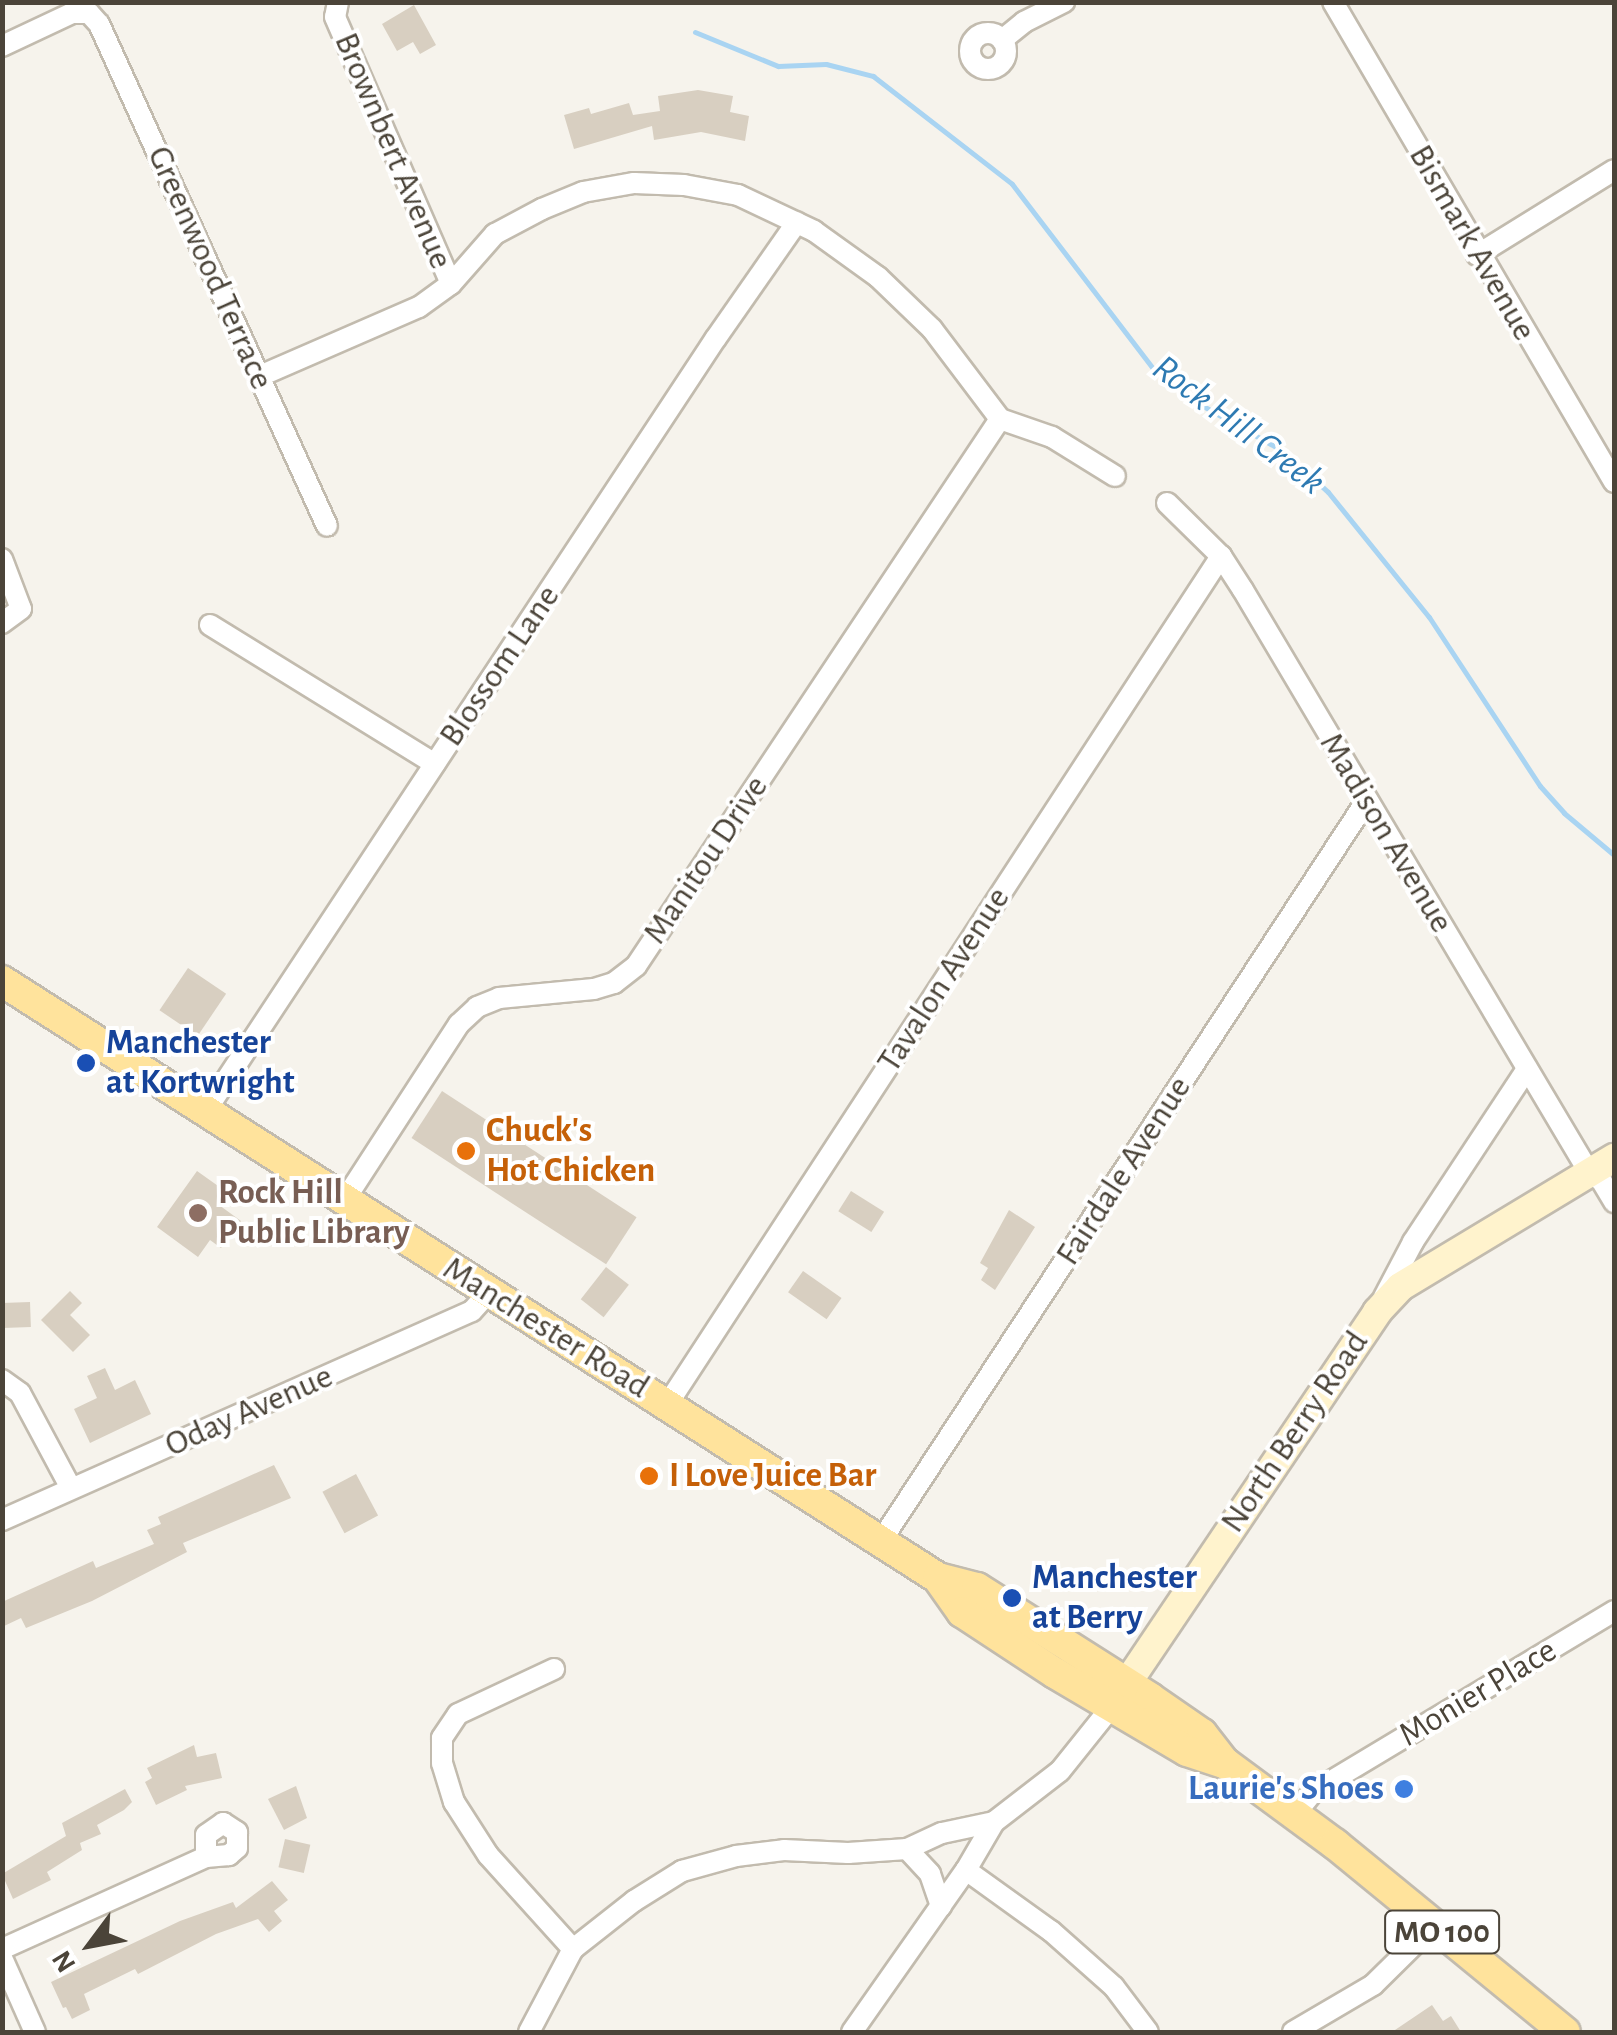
<!DOCTYPE html>
<style>
body{margin:0}
#map{position:relative;width:1617px;height:2035px;overflow:hidden;background:#f6f3ec;font-family:"Alegreya Sans",sans-serif}
div>[style]{position:absolute}
.stream>*{height:5px;margin:-2.5px;padding:0 2.5px;transform-origin:2.5px;border-radius:2.5px;background:#a9d4f2}
.building>*{inset:0;background:#d8cfc1;transform-origin:0 0}
.roads{filter:drop-shadow(2px 0 #c2bbae) drop-shadow(-2px 0 #c2bbae) drop-shadow(0 2px #c2bbae) drop-shadow(0 -2px #c2bbae)}
.street>*{height:20px;margin:-10px;padding:0 10px;transform-origin:10px;border-radius:10px;background:#fff}
.street>.ring{margin:-10px;padding:0;box-sizing:content-box;background:none;border:20px solid #fff;border-radius:50%}
.secondary>*{height:28px;margin:-14px;padding:0 14px;transform-origin:14px;border-radius:14px;background:#fff3cd}
.primary>*{height:30px;margin:-15px;padding:0 15px;transform-origin:15px;border-radius:15px;background:#ffe39c}
.dots>*{width:28px;height:28px;translate:-50% -50%;box-sizing:border-box;border:5px solid #fff;border-radius:50%}
span{translate:-50% -50%;white-space:nowrap;text-align:center;line-height:1.15;-webkit-text-stroke:8px #fff;paint-order:stroke}
.shield-label span{padding:2px 8px;background:#fff;border:2px solid;border-radius:8px;-webkit-text-stroke-width:0}
.shield-label{font-size:32px;color:#4b4439;font-weight:700}
.street-label{font-size:35px;color:#4b4439}
.transit-label{font-size:35px;color:#164399;font-weight:700}
.left{translate:0 -50%;text-align:left}
.food-label{font-size:35px;color:#c56008;font-weight:700}
.education-label{font-size:35px;color:#785e54;font-weight:700}
.shop-label{font-size:35px;color:#366cbe;font-weight:700}
.right{translate:-100% -50%;text-align:right}
.water-label{font-size:38px;color:#2e7ab2;font-style:italic}
.frame{position:absolute;inset:0;border:5px solid #4b4439;pointer-events:none}
.north{position:absolute;left:40px;top:1895px;width:100px;height:100px;-webkit-text-stroke:8px #fff;paint-order:stroke;rotate:238deg;font-size:28px;font-weight:700;line-height:40px;text-align:center;color:#4b4439}
.north::after{content:'';display:block;margin:auto;width:35px;height:45px;background:#4b4439;clip-path:polygon(50% 0,100% 100%,50% 72%,0 100%)}
</style>
<div id="map">
<div class="stream">
<div style="left:695px;top:32px;width:90px;rotate:22.3deg"></div>
<div style="left:778px;top:66px;width:48px;rotate:-2.4deg"></div>
<div style="left:826px;top:64px;width:49px;rotate:14.3deg"></div>
<div style="left:873px;top:76px;width:176px;rotate:37.8deg"></div>
<div style="left:1012px;top:184px;width:235px;rotate:52.6deg"></div>
<div style="left:1155px;top:371px;width:51px;rotate:37.1deg"></div>
<div style="left:1196px;top:402px;width:100px;rotate:29.4deg"></div>
<div style="left:1283px;top:451px;width:61px;rotate:42.3deg"></div>
<div style="left:1328px;top:492px;width:161px;rotate:51.1deg"></div>
<div style="left:1429px;top:617px;width:202px;rotate:56.7deg"></div>
<div style="left:1540px;top:786px;width:36px;rotate:48deg"></div>
<div style="left:1564px;top:813px;width:65px;rotate:40deg"></div>
</div>
<div class="building">
<div style="clip-path:polygon(414px 5px,436px 45px,420px 54px,413px 42px,397px 51px,382px 24px)"></div>
<div style="clip-path:polygon(698px 90px,733px 96px,730px 112px,749px 116px,745px 141px,701px 132px,654px 140px,652px 126px,574px 149px,564px 115px,589px 108px,591px 114px,629px 103px,633px 115px,660px 111px,658px 96px)"></div>
<div style="left:188px;top:968px;width:46px;height:51px;rotate:34deg"></div>
<div style="left:442px;top:1091px;width:232px;height:56px;rotate:33deg"></div>
<div style="clip-path:polygon(197px 1171px,228px 1193px,219px 1205px,241px 1221px,221px 1248px,210px 1240px,198px 1257px,157px 1227px)"></div>
<div style="left:851px;top:1191px;width:39px;height:24px;rotate:32deg"></div>
<div style="clip-path:polygon(1009px 1210px,1035px 1227px,995px 1290px,981px 1280px,988px 1268px,980px 1263px)"></div>
<div style="left:606px;top:1267px;width:29px;height:41px;rotate:38deg"></div>
<div style="left:803px;top:1271px;width:47px;height:26px;rotate:35deg"></div>
<div style="clip-path:polygon(70px 1291px,82px 1303px,70px 1315px,90px 1335px,73px 1352px,41px 1320px)"></div>
<div style="left:30px;top:1302px;width:25px;height:28px;rotate:88deg"></div>
<div style="clip-path:polygon(105px 1368px,115px 1390px,135px 1380px,151px 1414px,90px 1443px,74px 1409px,97px 1398px,87px 1376px)"></div>
<div style="clip-path:polygon(274px 1465px,291px 1498px,183px 1543px,187px 1552px,92px 1601px,26px 1628px,21px 1618px,2px 1627px,2px 1602px,93px 1561px,96px 1568px,154px 1544px,147px 1530px,161px 1524px,158px 1517px)"></div>
<div style="left:356px;top:1474px;width:47px;height:38px;rotate:62deg"></div>
<div style="clip-path:polygon(194px 1745px,197px 1757px,216px 1753px,222px 1778px,185px 1786px,187px 1790px,156px 1805px,145px 1782px,152px 1778px,147px 1768px)"></div>
<div style="clip-path:polygon(296px 1786px,307px 1818px,284px 1830px,268px 1799px)"></div>
<div style="clip-path:polygon(125px 1789px,132px 1802px,124px 1810px,97px 1825px,101px 1834px,80px 1843px,82px 1850px,47px 1872px,51px 1880px,13px 1899px,2px 1874px,66px 1836px,62px 1823px)"></div>
<div style="left:285px;top:1839px;width:26px;height:29px;rotate:13deg"></div>
<div style="clip-path:polygon(272px 1881px,288px 1900px,274px 1911px,282px 1921px,269px 1932px,258px 1919px,216px 1934px,138px 1974px,135px 1969px,84px 1994px,90px 2010px,72px 2019px,66px 2007px,63px 2008px,51px 1982px,180px 1921px,233px 1902px,236px 1908px)"></div>
<div style="clip-path:polygon(1432px 2005px,1443px 2021px,1451px 2016px,1461px 2032px,1392px 2032px)"></div>
</div>
<div class="roads">
<div class="street">
<div style="left:338px;top:2px;width:15px;rotate:101deg"></div>
<div style="left:335px;top:17px;width:291px;rotate:66.5deg"></div>
<div style="left:1333px;top:2px;width:556px;rotate:59.65deg"></div>
<div class="ring" style="left:970px;top:33px;width:16px;height:16px"></div>
<div style="left:1002px;top:40px;width:28px;rotate:-39deg"></div>
<div style="left:1024px;top:22px;width:45px;rotate:-26.6deg"></div>
<div style="left:2px;top:46px;width:77px;rotate:-25.2deg"></div>
<div style="left:72px;top:13px;width:17px"></div>
<div style="left:89px;top:13px;width:15px;rotate:48deg"></div>
<div style="left:99px;top:24px;width:551px;rotate:65.57deg"></div>
<div style="left:1477px;top:255px;width:161px;rotate:-31.8deg"></div>
<div style="left:260px;top:376px;width:173px;rotate:-23.5deg"></div>
<div style="left:419px;top:307px;width:39px;rotate:-36deg"></div>
<div style="left:451px;top:284px;width:67px;rotate:-48.7deg"></div>
<div style="left:495px;top:234px;width:53px;rotate:-28deg"></div>
<div style="left:542px;top:209px;width:44px;rotate:-22.5deg"></div>
<div style="left:583px;top:192px;width:52px;rotate:-10deg"></div>
<div style="left:634px;top:183px;width:50px;rotate:2.3deg"></div>
<div style="left:684px;top:185px;width:55px;rotate:10.5deg"></div>
<div style="left:738px;top:195px;width:84px;rotate:25.3deg"></div>
<div style="left:814px;top:231px;width:79px;rotate:35.7deg"></div>
<div style="left:878px;top:277px;width:75px;rotate:43.9deg"></div>
<div style="left:932px;top:329px;width:113px;rotate:52.9deg"></div>
<div style="left:1000px;top:419px;width:55px;rotate:19.1deg"></div>
<div style="left:1052px;top:437px;width:74px;rotate:31.8deg"></div>
<div style="left:1167px;top:503px;width:76px;rotate:44.5deg"></div>
<div style="left:1221px;top:556px;width:40px;rotate:57.1deg"></div>
<div style="left:1243px;top:590px;width:679px;rotate:59.28deg"></div>
<div style="left:1590px;top:1174px;width:13px;rotate:29deg"></div>
<div style="left:1601px;top:1180px;width:26px;rotate:59deg"></div>
<div style="left:2px;top:559px;width:53px;rotate:69.2deg"></div>
<div style="left:21px;top:609px;width:24px;rotate:144deg"></div>
<div style="left:210px;top:625px;width:264px;rotate:31.7deg"></div>
<div style="left:205px;top:1112px;width:927px;rotate:-56.57deg"></div>
<div style="left:716px;top:338px;width:141px;rotate:-55.1deg"></div>
<div style="left:344px;top:1201px;width:211px;rotate:-57deg"></div>
<div style="left:459px;top:1024px;width:25px;rotate:-43deg"></div>
<div style="left:477px;top:1007px;width:24px;rotate:-22deg"></div>
<div style="left:499px;top:998px;width:95px;rotate:-5.4deg"></div>
<div style="left:594px;top:989px;width:21px;rotate:-17deg"></div>
<div style="left:614px;top:983px;width:28px;rotate:-38deg"></div>
<div style="left:636px;top:966px;width:657px;rotate:-56.36deg"></div>
<div style="left:1384px;top:1297px;width:62px;rotate:-62.2deg"></div>
<div style="left:1413px;top:1242px;width:207px;rotate:-56.6deg"></div>
<div style="left:2px;top:1380px;width:22px;rotate:36deg"></div>
<div style="left:20px;top:1393px;width:108px;rotate:61.8deg"></div>
<div style="left:667px;top:1405px;width:1014px;rotate:-56.87deg"></div>
<div style="left:2px;top:1520px;width:514px;rotate:-23.97deg"></div>
<div style="left:472px;top:1311px;width:25px;rotate:-48deg"></div>
<div style="left:881px;top:1541px;width:886px;rotate:-56.74deg"></div>
<div style="left:554px;top:1669px;width:106px;rotate:154.9deg"></div>
<div style="left:458px;top:1714px;width:29px;rotate:124deg"></div>
<div style="left:442px;top:1738px;width:25px;rotate:90deg"></div>
<div style="left:442px;top:1763px;width:41px;rotate:72.9deg"></div>
<div style="left:454px;top:1802px;width:63px;rotate:57.3deg"></div>
<div style="left:488px;top:1855px;width:127px;rotate:47.9deg"></div>
<div style="left:1296px;top:1813px;width:27px;rotate:-51deg"></div>
<div style="left:1313px;top:1792px;width:351px;rotate:-31deg"></div>
<div style="left:223px;top:1823px;width:17px;rotate:33deg"></div>
<div style="left:237px;top:1832px;width:16px;rotate:90deg"></div>
<div style="left:237px;top:1848px;width:11px;rotate:139deg"></div>
<div style="left:229px;top:1855px;width:23px;rotate:175deg"></div>
<div style="left:206px;top:1857px;width:22px;rotate:-90deg"></div>
<div style="left:206px;top:1835px;width:21px;rotate:-35deg"></div>
<div style="left:907px;top:1849px;width:34px;rotate:47deg"></div>
<div style="left:930px;top:1874px;width:34px;rotate:71deg"></div>
<div style="left:966px;top:1870px;width:105px;rotate:35.7deg"></div>
<div style="left:1051px;top:1931px;width:84px;rotate:41.6deg"></div>
<div style="left:1114px;top:1987px;width:56px;rotate:52.9deg"></div>
<div style="left:2px;top:1949px;width:224px;rotate:-24.3deg"></div>
<div style="left:2px;top:1958px;width:81px;rotate:66deg"></div>
<div style="left:529px;top:2032px;width:94px;rotate:-62.1deg"></div>
<div style="left:573px;top:1949px;width:78px;rotate:-38.2deg"></div>
<div style="left:634px;top:1901px;width:57px;rotate:-32deg"></div>
<div style="left:682px;top:1871px;width:56px;rotate:-15.5deg"></div>
<div style="left:736px;top:1856px;width:48px;rotate:-7.1deg"></div>
<div style="left:784px;top:1850px;width:64px;rotate:2.7deg"></div>
<div style="left:848px;top:1853px;width:59px;rotate:-3.9deg"></div>
<div style="left:907px;top:1849px;width:38px;rotate:-25deg"></div>
<div style="left:942px;top:1833px;width:53px;rotate:-11.9deg"></div>
<div style="left:994px;top:1822px;width:83px;rotate:-37.7deg"></div>
<div style="left:1060px;top:1771px;width:83px;rotate:-51.3deg"></div>
<div style="left:852px;top:2032px;width:198px;rotate:-54.9deg"></div>
<div style="left:966px;top:1870px;width:56px;rotate:-59.7deg"></div>
<div style="left:1293px;top:2032px;width:93px;rotate:-30.4deg"></div>
<div style="left:1373px;top:1985px;width:86px;rotate:-44.5deg"></div>
</div>
<div class="secondary">
<div style="left:1115px;top:1701px;width:469px;rotate:-56deg"></div>
<div style="left:1377px;top:1312px;width:34px;rotate:-47deg"></div>
<div style="left:1400px;top:1287px;width:250px;rotate:-31.1deg"></div>
</div>
<div class="primary">
<div style="left:2px;top:981px;width:1110px;rotate:32.53deg"></div>
<div style="left:938px;top:1578px;width:40px;rotate:14.4deg"></div>
<div style="left:977px;top:1588px;width:205px;rotate:32.4deg"></div>
<div style="left:1150px;top:1698px;width:63px;rotate:34.7deg"></div>
<div style="left:1202px;top:1734px;width:37px;rotate:52deg"></div>
<div style="left:1225px;top:1763px;width:137px;rotate:36.4deg"></div>
<div style="left:1335px;top:1844px;width:297px;rotate:39.3deg"></div>
<div style="left:938px;top:1578px;width:42px;rotate:54.8deg"></div>
<div style="left:962px;top:1612px;width:111px;rotate:33.3deg"></div>
<div style="left:1055px;top:1673px;width:153px;rotate:30.6deg"></div>
<div style="left:1187px;top:1751px;width:40px;rotate:18deg"></div>
</div>
</div>
<div class="dots">
<div style="left:86px;top:1063px;background:#1a4fb4"></div>
<div style="left:466px;top:1151px;background:#e8710a"></div>
<div style="left:198px;top:1213px;background:#8d6e63"></div>
<div style="left:649px;top:1476px;background:#e8710a"></div>
<div style="left:1012px;top:1598px;background:#1a4fb4"></div>
<div style="left:1404px;top:1789px;background:#3f7fe0"></div>
</div>
<div class="shield-label">
<span style="left:1442px;top:1932px">MO 100</span>
</div>
<div class="street-label">
<span style="left:393px;top:151px;rotate:67deg">Brownbert Avenue</span>
<span style="left:1472px;top:243px;rotate:60deg">Bismark Avenue</span>
<span style="left:210px;top:268px;rotate:66deg">Greenwood Terrace</span>
<span style="left:500px;top:666px;rotate:-56deg">Blossom Lane</span>
<span style="left:1386px;top:833px;rotate:59deg">Madison Avenue</span>
<span style="left:706px;top:860px;rotate:-56deg">Manitou Drive</span>
<span style="left:944px;top:980px;rotate:-57deg">Tavalon Avenue</span>
<span style="left:1124px;top:1171px;rotate:-57deg">Fairdale Avenue</span>
<span style="left:546px;top:1328px;rotate:32deg">Manchester Road</span>
<span style="left:249px;top:1411px;rotate:-24deg">Oday Avenue</span>
<span style="left:1295px;top:1432px;rotate:-56deg">North Berry Road</span>
<span style="left:1478px;top:1693px;rotate:-31deg">Monier Place</span>
</div>
<div class="transit-label">
<span class="left" style="left:106px;top:1063px">Manchester<br>at Kortwright</span>
<span class="left" style="left:1032px;top:1598px">Manchester<br>at Berry</span>
</div>
<div class="food-label">
<span class="left" style="left:486px;top:1151px">Chuck's<br>Hot Chicken</span>
<span class="left" style="left:669px;top:1476px">I Love Juice Bar</span>
</div>
<div class="education-label">
<span class="left" style="left:218px;top:1213px">Rock Hill<br>Public Library</span>
</div>
<div class="shop-label">
<span class="right" style="left:1384px;top:1789px">Laurie's Shoes</span>
</div>
<div class="water-label">
<span style="left:1238px;top:426px;rotate:37deg">Rock Hill Creek</span>
</div>
<div class="frame"></div>
<div class="north">N</div>
</div>
